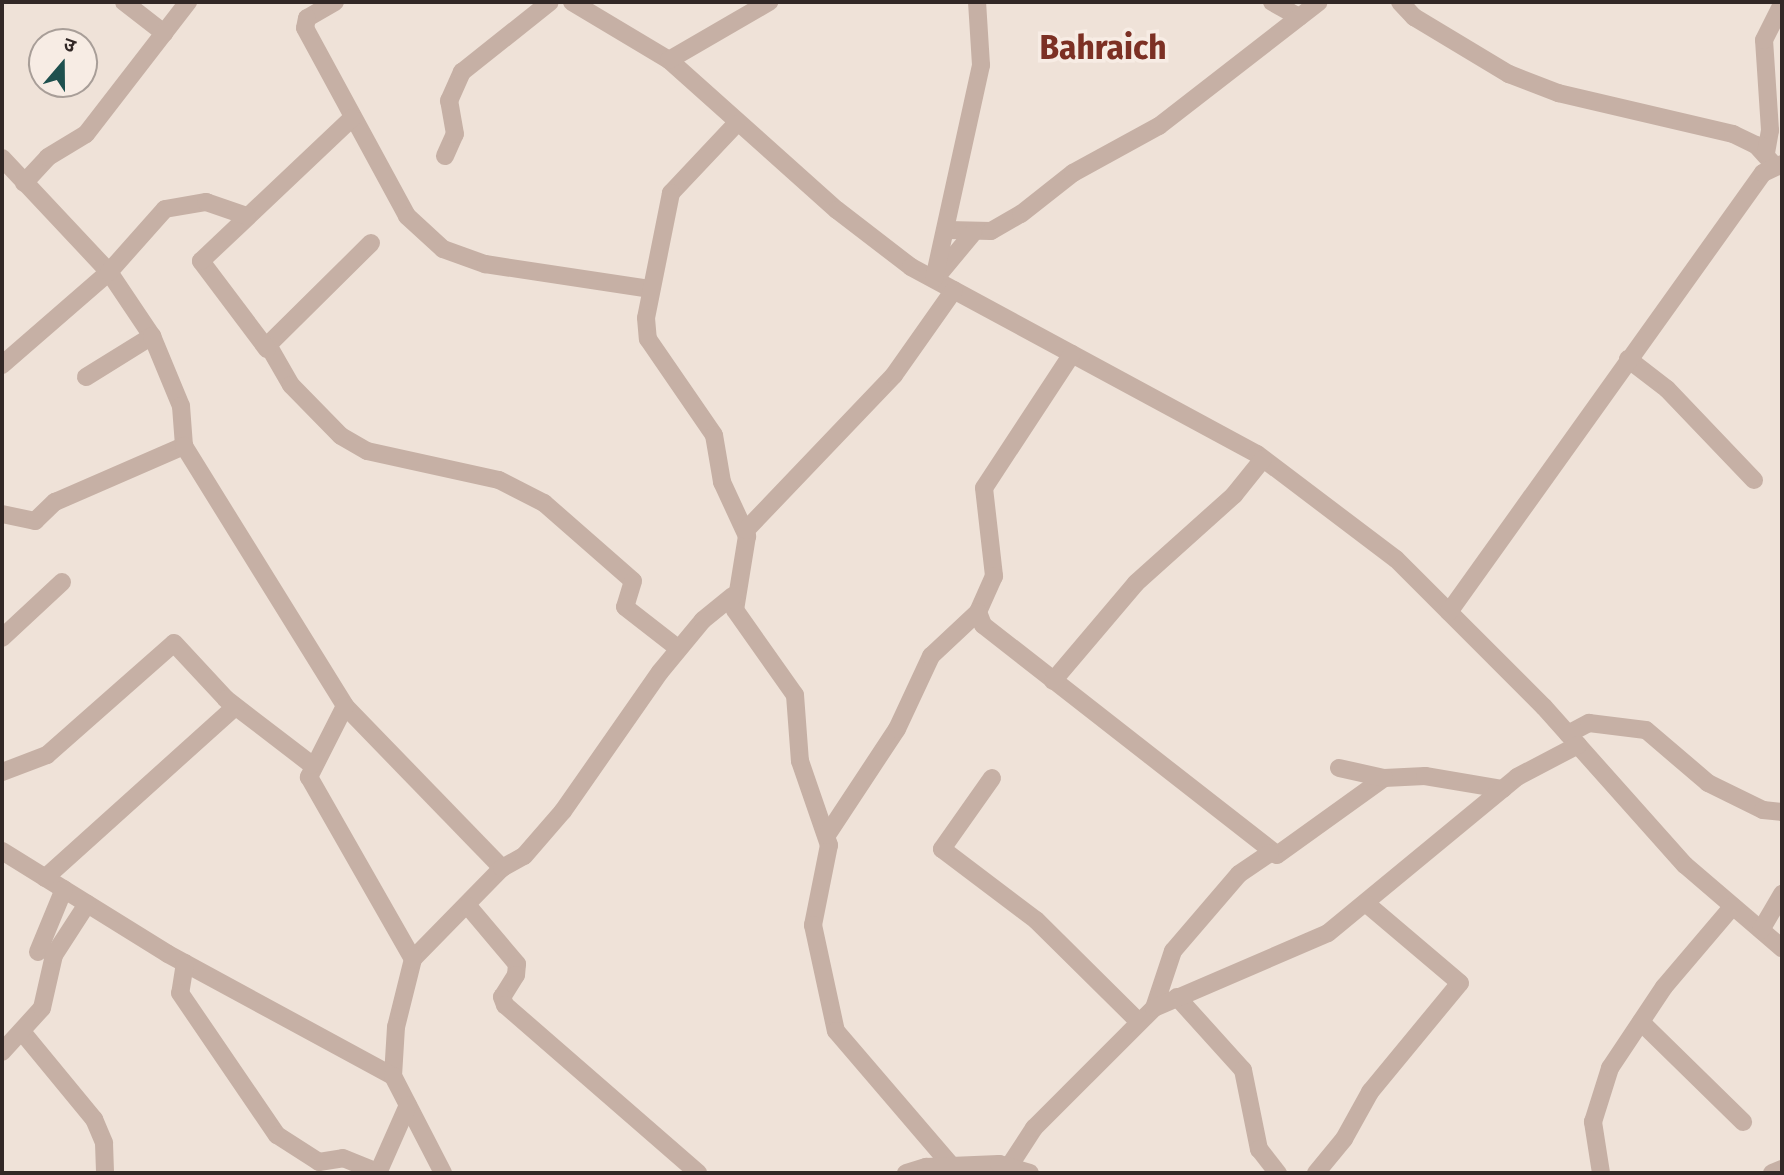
<!DOCTYPE html>
<meta charset="utf-8">
<style>
body{margin:0}
#map{position:relative;width:1784px;height:1175px;overflow:hidden;background:#efe2d8;font-family:"Fira Sans Condensed","Noto Sans Devanagari",sans-serif}
div>[style]{position:absolute}
.minor>*{height:18px;margin:-9px;padding:0 9px;transform-origin:9px;border-radius:9px;background:#c6b0a5}
span{translate:-50% -50%;white-space:nowrap;text-align:center;line-height:1.15;-webkit-text-stroke:7px #f7ece4;paint-order:stroke}
.town-label{font-size:35px;color:#7c3024;font-weight:700}
.frame{position:absolute;inset:0;border:4px solid #322826;pointer-events:none}
.north{position:absolute;left:28px;top:28px;width:70px;height:70px;box-sizing:border-box;background:#f7ece4;border:2px solid #a89e98;border-radius:50%;rotate:20deg;font-size:19px;font-weight:700;line-height:28px;text-align:center;color:#322826}
.north::after{content:'';display:block;margin:auto;width:24px;height:32px;background:#1e504e;clip-path:polygon(50% 0,100% 100%,50% 72%,0 100%)}
</style>
<div id="map">
<div class="minor">
<div style="left:124px;top:2px;width:51px;rotate:37.8deg"></div>
<div style="left:335px;top:2px;width:32px;rotate:150deg"></div>
<div style="left:307px;top:18px;width:10px;rotate:101deg"></div>
<div style="left:305px;top:28px;width:214px;rotate:61.5deg"></div>
<div style="left:407px;top:216px;width:49px;rotate:42.5deg"></div>
<div style="left:443px;top:249px;width:45px;rotate:19.7deg"></div>
<div style="left:485px;top:264px;width:168px;rotate:8.6deg"></div>
<div style="left:572px;top:2px;width:113px;rotate:30.9deg"></div>
<div style="left:669px;top:60px;width:225px;rotate:41.8deg"></div>
<div style="left:837px;top:210px;width:93px;rotate:37.6deg"></div>
<div style="left:911px;top:267px;width:393px;rotate:28.4deg"></div>
<div style="left:1257px;top:454px;width:174px;rotate:37.1deg"></div>
<div style="left:1396px;top:559px;width:209px;rotate:45deg"></div>
<div style="left:1544px;top:707px;width:212px;rotate:48.3deg"></div>
<div style="left:1685px;top:865px;width:128px;rotate:40.6deg"></div>
<div style="left:1272px;top:2px;width:31px;rotate:29deg"></div>
<div style="left:1400px;top:2px;width:21px;rotate:47deg"></div>
<div style="left:1414px;top:17px;width:111px;rotate:31deg"></div>
<div style="left:1509px;top:74px;width:53px;rotate:21.2deg"></div>
<div style="left:1558px;top:93px;width:180px;rotate:13.2deg"></div>
<div style="left:1733px;top:134px;width:25px;rotate:26deg"></div>
<div style="left:1756px;top:145px;width:28px;rotate:48deg"></div>
<div style="left:669px;top:60px;width:116px;rotate:-30.1deg"></div>
<div style="left:736px;top:124px;width:95px;rotate:133.3deg"></div>
<div style="left:671px;top:193px;width:127px;rotate:101.3deg"></div>
<div style="left:646px;top:318px;width:21px;rotate:85deg"></div>
<div style="left:648px;top:339px;width:116px;rotate:55.5deg"></div>
<div style="left:714px;top:435px;width:48px;rotate:80.3deg"></div>
<div style="left:722px;top:482px;width:60px;rotate:65.2deg"></div>
<div style="left:747px;top:536px;width:75px;rotate:99.2deg"></div>
<div style="left:735px;top:610px;width:104px;rotate:54.8deg"></div>
<div style="left:795px;top:695px;width:66px;rotate:85.7deg"></div>
<div style="left:800px;top:761px;width:89px;rotate:71deg"></div>
<div style="left:829px;top:845px;width:82px;rotate:101.3deg"></div>
<div style="left:813px;top:925px;width:108px;rotate:77.8deg"></div>
<div style="left:836px;top:1031px;width:177px;rotate:49.4deg"></div>
<div style="left:1766px;top:153px;width:23px;rotate:-80deg"></div>
<div style="left:1770px;top:130px;width:90px;rotate:-93.8deg"></div>
<div style="left:1764px;top:40px;width:40px;rotate:-63.4deg"></div>
<div style="left:445px;top:156px;width:24px;rotate:-66deg"></div>
<div style="left:455px;top:134px;width:34px;rotate:-100deg"></div>
<div style="left:449px;top:101px;width:32px;rotate:-66deg"></div>
<div style="left:462px;top:72px;width:112px;rotate:-38.5deg"></div>
<div style="left:2px;top:158px;width:156px;rotate:46.8deg"></div>
<div style="left:109px;top:272px;width:77px;rotate:56.1deg"></div>
<div style="left:24px;top:183px;width:35px;rotate:-47deg"></div>
<div style="left:48px;top:157px;width:44px;rotate:-31.2deg"></div>
<div style="left:86px;top:134px;width:167px;rotate:-52.3deg"></div>
<div style="left:948px;top:230px;width:43px;rotate:1.3deg"></div>
<div style="left:991px;top:231px;width:34px;rotate:-30deg"></div>
<div style="left:1021px;top:214px;width:66px;rotate:-38.3deg"></div>
<div style="left:1073px;top:173px;width:98px;rotate:-28.7deg"></div>
<div style="left:1159px;top:126px;width:202px;rotate:-37.8deg"></div>
<div style="left:371px;top:243px;width:145px;rotate:135.3deg"></div>
<div style="left:268px;top:345px;width:46px;rotate:60.1deg"></div>
<div style="left:291px;top:385px;width:71px;rotate:45.6deg"></div>
<div style="left:341px;top:436px;width:30px;rotate:30deg"></div>
<div style="left:367px;top:451px;width:135px;rotate:12.4deg"></div>
<div style="left:499px;top:480px;width:51px;rotate:27.1deg"></div>
<div style="left:544px;top:503px;width:118px;rotate:41.2deg"></div>
<div style="left:633px;top:581px;width:27px;rotate:107deg"></div>
<div style="left:625px;top:607px;width:68px;rotate:37.9deg"></div>
<div style="left:939px;top:274px;width:53px;rotate:-50.3deg"></div>
<div style="left:934px;top:279px;width:219px;rotate:-77.6deg"></div>
<div style="left:981px;top:65px;width:63px;rotate:-93.6deg"></div>
<div style="left:267px;top:349px;width:110px;rotate:-126.9deg"></div>
<div style="left:201px;top:261px;width:208px;rotate:-43.4deg"></div>
<div style="left:1072px;top:354px;width:160px;rotate:123.3deg"></div>
<div style="left:984px;top:488px;width:89px;rotate:83.5deg"></div>
<div style="left:994px;top:576px;width:39px;rotate:114deg"></div>
<div style="left:978px;top:612px;width:14px;rotate:69deg"></div>
<div style="left:983px;top:625px;width:373px;rotate:38deg"></div>
<div style="left:1277px;top:855px;width:132px;rotate:-35.7deg"></div>
<div style="left:1384px;top:778px;width:41px;rotate:-2.8deg"></div>
<div style="left:1425px;top:776px;width:79px;rotate:9.5deg"></div>
<div style="left:1628px;top:359px;width:49px;rotate:37.6deg"></div>
<div style="left:1667px;top:389px;width:126px;rotate:46.3deg"></div>
<div style="left:2px;top:365px;width:142px;rotate:-41deg"></div>
<div style="left:109px;top:272px;width:84px;rotate:-48.4deg"></div>
<div style="left:165px;top:209px;width:42px;rotate:-9.7deg"></div>
<div style="left:206px;top:202px;width:43px;rotate:18.9deg"></div>
<div style="left:86px;top:377px;width:78px;rotate:-31.8deg"></div>
<div style="left:152px;top:336px;width:76px;rotate:67.5deg"></div>
<div style="left:181px;top:406px;width:40px;rotate:85.7deg"></div>
<div style="left:2px;top:514px;width:34px;rotate:12deg"></div>
<div style="left:35px;top:521px;width:28px;rotate:-44deg"></div>
<div style="left:55px;top:502px;width:141px;rotate:-23.5deg"></div>
<div style="left:184px;top:446px;width:306px;rotate:58.2deg"></div>
<div style="left:345px;top:706px;width:226px;rotate:45.9deg"></div>
<div style="left:502px;top:868px;width:127px;rotate:134.4deg"></div>
<div style="left:413px;top:959px;width:70px;rotate:104deg"></div>
<div style="left:396px;top:1027px;width:49px;rotate:93.5deg"></div>
<div style="left:746px;top:530px;width:214px;rotate:-46.3deg"></div>
<div style="left:894px;top:375px;width:104px;rotate:-54.8deg"></div>
<div style="left:1449px;top:612px;width:540px;rotate:-54.43deg"></div>
<div style="left:1763px;top:173px;width:21px;rotate:-25deg"></div>
<div style="left:2px;top:638px;width:82px;rotate:-43deg"></div>
<div style="left:1053px;top:681px;width:128px;rotate:-49.7deg"></div>
<div style="left:1136px;top:583px;width:132px;rotate:-41.9deg"></div>
<div style="left:1234px;top:495px;width:46px;rotate:-51.1deg"></div>
<div style="left:345px;top:706px;width:80px;rotate:116.9deg"></div>
<div style="left:309px;top:777px;width:210px;rotate:60.3deg"></div>
<div style="left:1568px;top:734px;width:24px;rotate:-28deg"></div>
<div style="left:1589px;top:723px;width:57px;rotate:7deg"></div>
<div style="left:1646px;top:730px;width:82px;rotate:40.5deg"></div>
<div style="left:1708px;top:783px;width:61px;rotate:26.1deg"></div>
<div style="left:1763px;top:810px;width:19px;rotate:6deg"></div>
<div style="left:1339px;top:768px;width:46px;rotate:12.5deg"></div>
<div style="left:2px;top:772px;width:48px;rotate:-20.7deg"></div>
<div style="left:47px;top:755px;width:169px;rotate:-41.4deg"></div>
<div style="left:174px;top:643px;width:76px;rotate:47.1deg"></div>
<div style="left:226px;top:699px;width:108px;rotate:37.5deg"></div>
<div style="left:992px;top:778px;width:87px;rotate:125.2deg"></div>
<div style="left:942px;top:849px;width:118px;rotate:37.1deg"></div>
<div style="left:1036px;top:920px;width:144px;rotate:44.7deg"></div>
<div style="left:827px;top:835px;width:127px;rotate:-56.6deg"></div>
<div style="left:897px;top:729px;width:81px;rotate:-65deg"></div>
<div style="left:931px;top:656px;width:64px;rotate:-43.1deg"></div>
<div style="left:2px;top:851px;width:195px;rotate:31.8deg"></div>
<div style="left:168px;top:954px;width:256px;rotate:28.5deg"></div>
<div style="left:393px;top:1076px;width:109px;rotate:62.7deg"></div>
<div style="left:502px;top:868px;width:25px;rotate:-29deg"></div>
<div style="left:524px;top:856px;width:60px;rotate:-49.1deg"></div>
<div style="left:563px;top:811px;width:169px;rotate:-55.1deg"></div>
<div style="left:660px;top:672px;width:67px;rotate:-50.4deg"></div>
<div style="left:703px;top:620px;width:38px;rotate:-39deg"></div>
<div style="left:45px;top:878px;width:256px;rotate:-42deg"></div>
<div style="left:468px;top:906px;width:76px;rotate:49.8deg"></div>
<div style="left:517px;top:964px;width:11px;rotate:95deg"></div>
<div style="left:516px;top:975px;width:26px;rotate:122deg"></div>
<div style="left:502px;top:997px;width:9px;rotate:69deg"></div>
<div style="left:505px;top:1005px;width:256px;rotate:41deg"></div>
<div style="left:1761px;top:930px;width:42px;rotate:-59.7deg"></div>
<div style="left:38px;top:952px;width:68px;rotate:-67.6deg"></div>
<div style="left:185px;top:963px;width:30px;rotate:99deg"></div>
<div style="left:180px;top:993px;width:172px;rotate:55.7deg"></div>
<div style="left:277px;top:1135px;width:50px;rotate:32.7deg"></div>
<div style="left:319px;top:1162px;width:24px;rotate:-9deg"></div>
<div style="left:343px;top:1158px;width:38px;rotate:22deg"></div>
<div style="left:1177px;top:997px;width:98px;rotate:47.9deg"></div>
<div style="left:1243px;top:1070px;width:81px;rotate:78.6deg"></div>
<div style="left:1259px;top:1149px;width:31px;rotate:52deg"></div>
<div style="left:1154px;top:1008px;width:60px;rotate:-71.6deg"></div>
<div style="left:1173px;top:951px;width:101px;rotate:-49.4deg"></div>
<div style="left:1239px;top:874px;width:37px;rotate:-34deg"></div>
<div style="left:1641px;top:1022px;width:143px;rotate:44.4deg"></div>
<div style="left:23px;top:1033px;width:112px;rotate:50.5deg"></div>
<div style="left:94px;top:1119px;width:26px;rotate:67deg"></div>
<div style="left:104px;top:1143px;width:30px;rotate:88deg"></div>
<div style="left:2px;top:1052px;width:59px;rotate:-47.7deg"></div>
<div style="left:42px;top:1008px;width:54px;rotate:-77.2deg"></div>
<div style="left:54px;top:955px;width:61px;rotate:-57.1deg"></div>
<div style="left:1010px;top:1165px;width:44px;rotate:-57deg"></div>
<div style="left:1034px;top:1128px;width:170px;rotate:-45deg"></div>
<div style="left:1154px;top:1008px;width:189px;rotate:-23.3deg"></div>
<div style="left:1328px;top:933px;width:245px;rotate:-39.5deg"></div>
<div style="left:1517px;top:777px;width:69px;rotate:-27.7deg"></div>
<div style="left:378px;top:1173px;width:74px;rotate:-66.2deg"></div>
<div style="left:906px;top:1173px;width:21px;rotate:-17deg"></div>
<div style="left:926px;top:1167px;width:73px;rotate:-2.4deg"></div>
<div style="left:999px;top:1164px;width:32px;rotate:16deg"></div>
<div style="left:1316px;top:1173px;width:44px;rotate:-50.5deg"></div>
<div style="left:1344px;top:1139px;width:54px;rotate:-61deg"></div>
<div style="left:1370px;top:1092px;width:141px;rotate:-50.5deg"></div>
<div style="left:1460px;top:983px;width:122px;rotate:-139.7deg"></div>
<div style="left:1601px;top:1173px;width:52px;rotate:-98.9deg"></div>
<div style="left:1593px;top:1122px;width:57px;rotate:-72.5deg"></div>
<div style="left:1610px;top:1068px;width:97px;rotate:-56.3deg"></div>
<div style="left:1664px;top:987px;width:106px;rotate:-49.6deg"></div>
<div style="left:1772px;top:1173px;width:11px;rotate:-22deg"></div>
</div>
<div class="town-label">
<span style="left:1103px;top:47px">Bahraich</span>
</div>
<div class="frame"></div>
<div class="north">उ</div>
</div>
